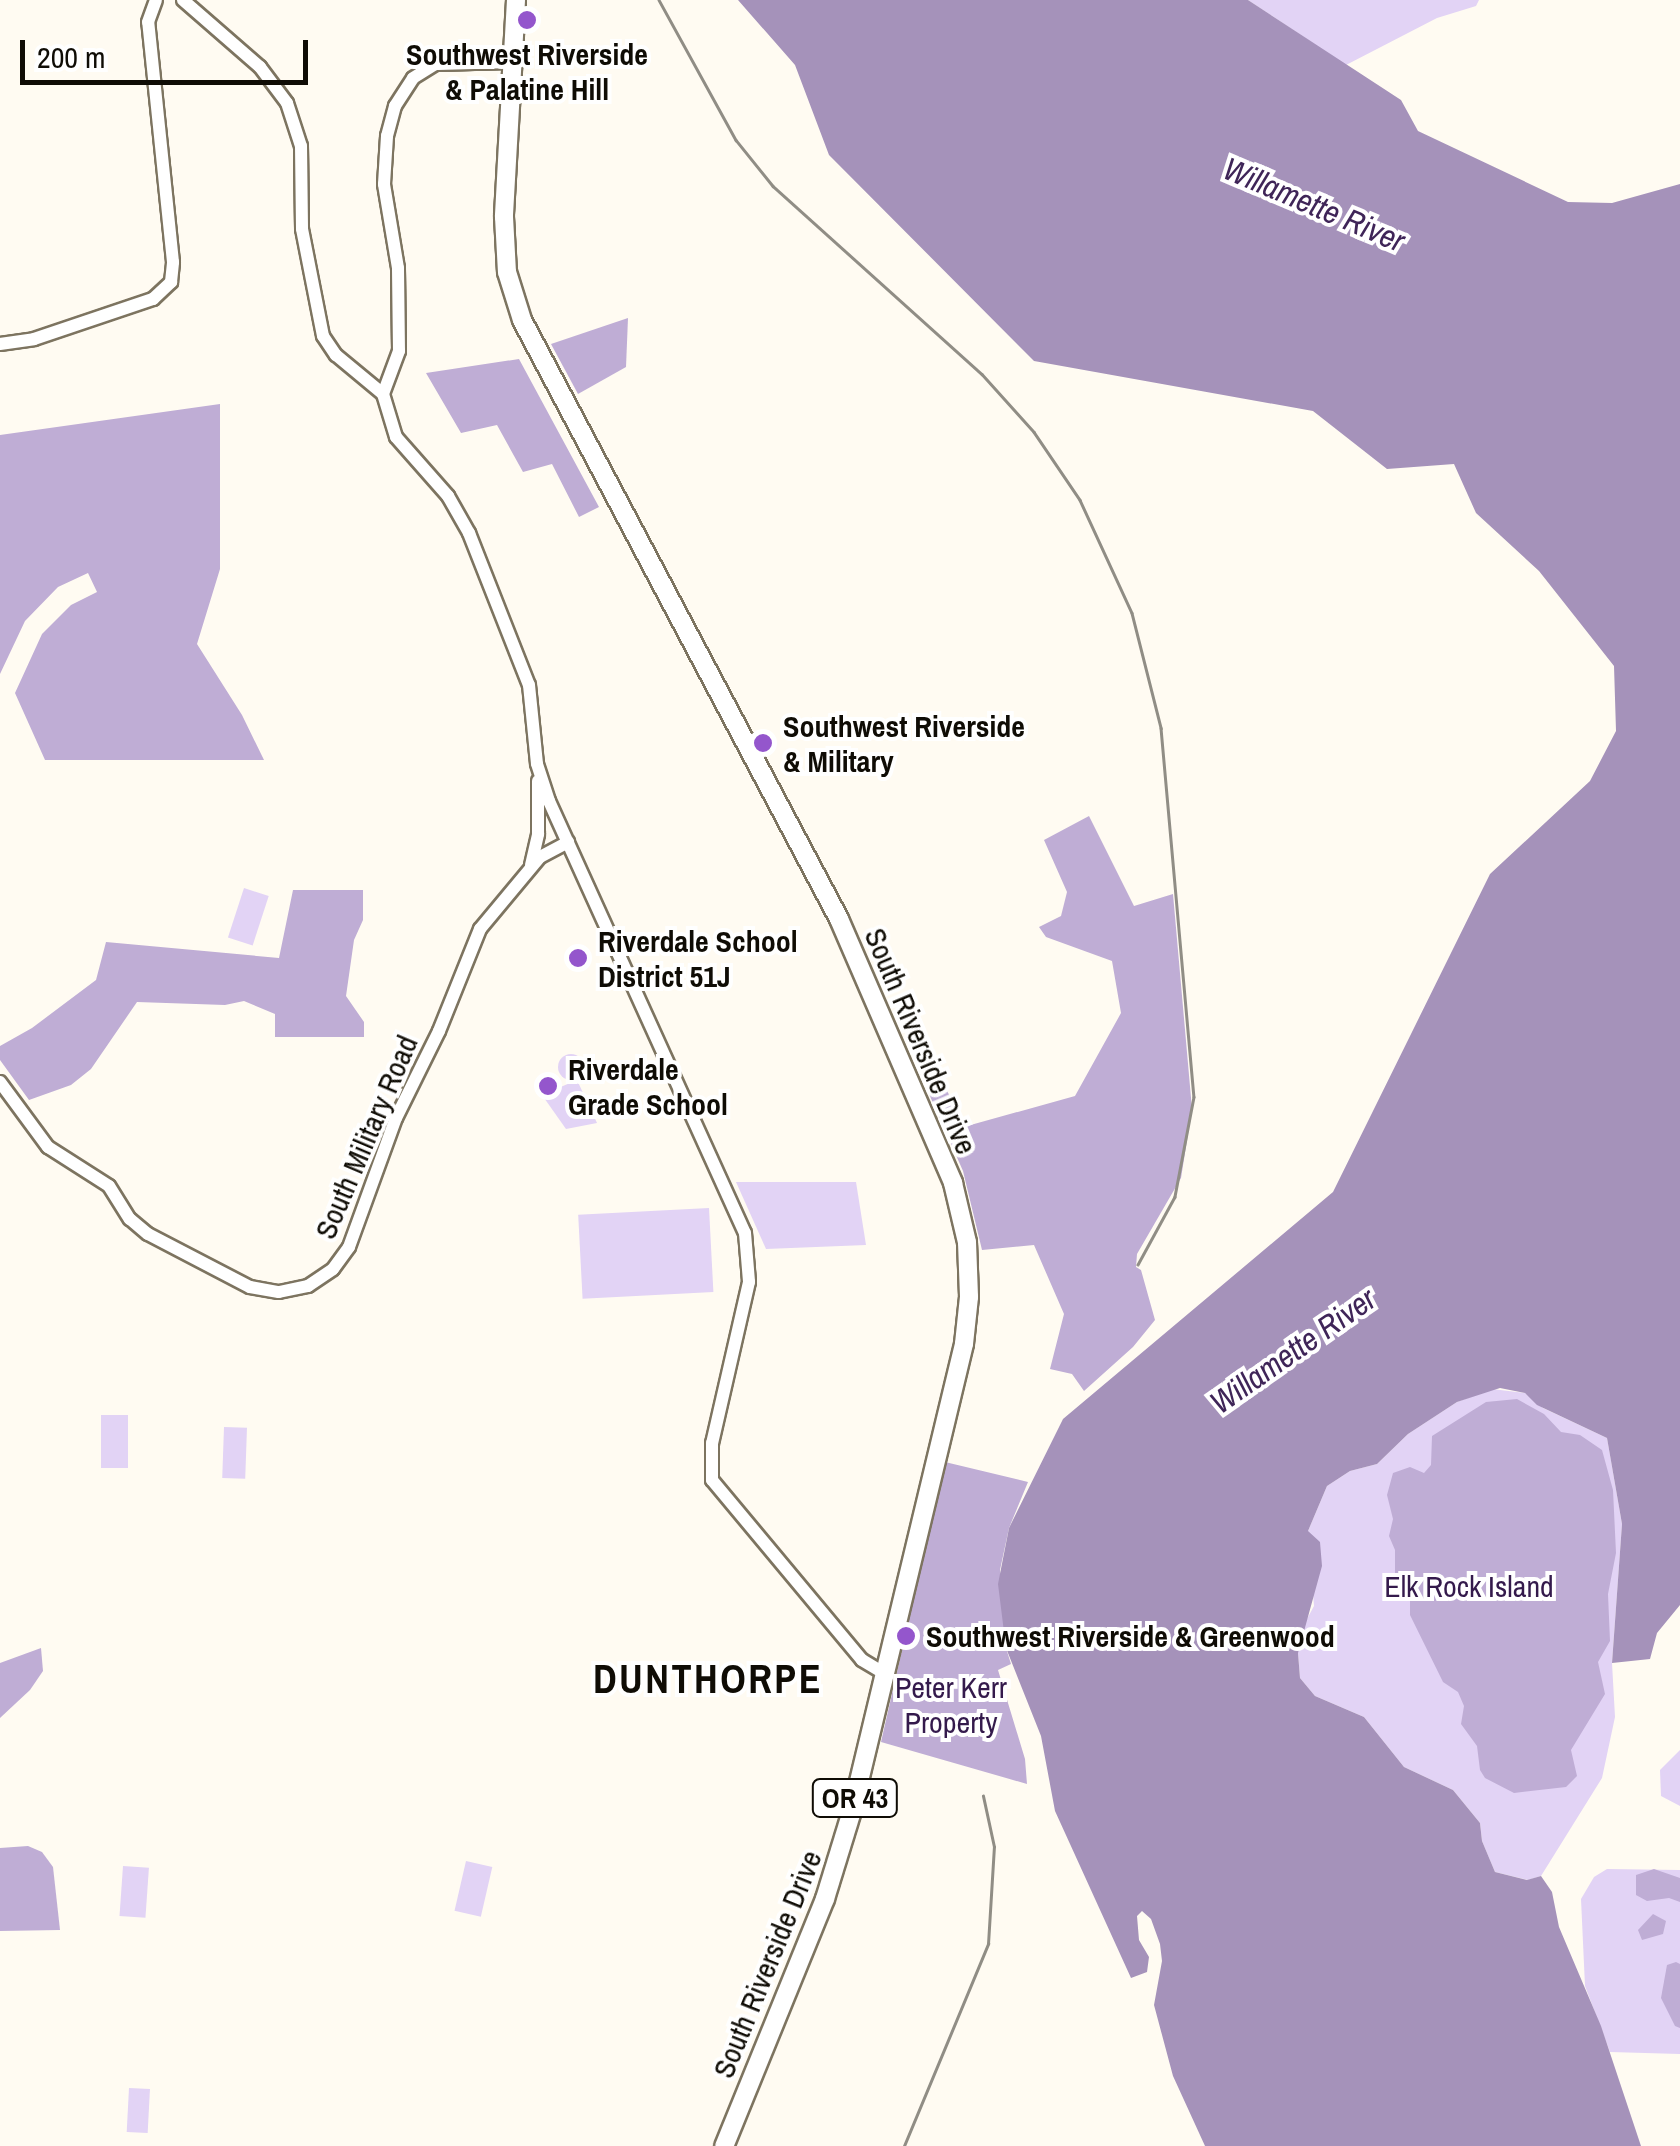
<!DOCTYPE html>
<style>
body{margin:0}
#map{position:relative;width:1680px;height:2146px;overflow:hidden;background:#fffbf2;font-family:"Archivo Narrow",sans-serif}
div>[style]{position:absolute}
.green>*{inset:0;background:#e2d3f5;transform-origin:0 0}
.round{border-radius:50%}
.forest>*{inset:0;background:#bfadd5}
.water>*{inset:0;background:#a592ba}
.roads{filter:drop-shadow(2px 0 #7d7460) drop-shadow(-2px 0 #7d7460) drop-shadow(0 2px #7d7460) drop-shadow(0 -2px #7d7460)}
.tertiary>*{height:12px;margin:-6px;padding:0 6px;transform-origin:6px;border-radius:6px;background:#fff}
.primary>*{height:18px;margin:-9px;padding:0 9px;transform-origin:9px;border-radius:9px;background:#fff}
.rail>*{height:2.5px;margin:-1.25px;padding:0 1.25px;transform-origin:1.25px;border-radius:1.25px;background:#908d85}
.dots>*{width:28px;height:28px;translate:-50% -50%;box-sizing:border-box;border:5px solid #fff;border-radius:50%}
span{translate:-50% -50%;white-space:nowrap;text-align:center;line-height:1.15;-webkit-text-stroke:8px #fff;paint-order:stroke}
.shield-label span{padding:2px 8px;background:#fff;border:2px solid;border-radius:8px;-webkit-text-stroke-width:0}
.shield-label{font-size:28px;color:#0f0c05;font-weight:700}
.poi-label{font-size:30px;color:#0f0c05;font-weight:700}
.left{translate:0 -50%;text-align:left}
.street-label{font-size:30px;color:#0f0c05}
.park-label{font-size:30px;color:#341a4c}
.water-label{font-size:32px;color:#3f2558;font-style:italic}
.district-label{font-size:40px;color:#0f0c05;font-weight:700;letter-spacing:2.5px}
.scale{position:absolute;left:20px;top:40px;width:288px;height:45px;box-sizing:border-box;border:5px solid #0f0c05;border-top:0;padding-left:12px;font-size:30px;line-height:35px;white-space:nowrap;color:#0f0c05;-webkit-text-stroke:8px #fff;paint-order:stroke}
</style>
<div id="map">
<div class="green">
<div style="clip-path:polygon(1248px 0,1479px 0,1476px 6px,1437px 18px,1346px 65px)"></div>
<div style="left:244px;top:888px;width:26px;height:52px;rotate:18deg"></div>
<div class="round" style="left:558px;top:1054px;width:26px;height:26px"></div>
<div style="clip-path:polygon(577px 1080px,597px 1123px,566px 1129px,542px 1095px)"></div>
<div style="clip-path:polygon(736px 1182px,856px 1182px,866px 1245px,766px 1249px)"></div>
<div style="left:709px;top:1208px;width:84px;height:131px;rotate:87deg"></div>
<div style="clip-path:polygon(1492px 1389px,1525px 1393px,1543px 1408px,1607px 1438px,1622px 1524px,1612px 1663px,1615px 1717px,1602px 1778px,1541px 1876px,1528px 1880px,1495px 1872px,1482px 1841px,1480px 1823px,1453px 1790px,1404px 1767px,1364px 1717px,1315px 1696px,1300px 1678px,1298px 1653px,1301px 1630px,1314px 1606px,1308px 1531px,1327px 1486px,1350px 1471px,1377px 1464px,1408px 1434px,1457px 1402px)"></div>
<div style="left:101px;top:1415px;width:27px;height:53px"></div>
<div style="left:224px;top:1427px;width:23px;height:51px;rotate:2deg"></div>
<div style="clip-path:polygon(1680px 1750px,1680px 1806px,1661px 1796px,1660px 1770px)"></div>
<div style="left:466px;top:1861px;width:27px;height:51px;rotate:13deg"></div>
<div style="left:123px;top:1866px;width:26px;height:50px;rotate:4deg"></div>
<div style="clip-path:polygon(1607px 1869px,1680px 1870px,1680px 2054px,1610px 2052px,1585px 1986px,1581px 1899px,1594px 1877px)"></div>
<div style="left:129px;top:2088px;width:21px;height:44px;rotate:3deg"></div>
</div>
<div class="forest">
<div style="clip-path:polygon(628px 318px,626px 367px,578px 394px,551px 344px)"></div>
<div style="clip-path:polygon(519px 359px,599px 507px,579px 517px,552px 464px,523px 472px,497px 425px,461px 433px,426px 373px)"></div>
<div style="clip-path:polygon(220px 404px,220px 569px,197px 644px,242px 715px,264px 760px,45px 760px,15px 693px,42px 634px,71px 605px,97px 592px,88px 573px,58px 587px,25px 621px,0 674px,0 435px)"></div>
<div style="clip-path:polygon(1089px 816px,1134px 906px,1173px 894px,1192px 1109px,1181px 1178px,1137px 1254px,1136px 1267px,1141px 1270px,1155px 1320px,1133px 1347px,1084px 1391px,1072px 1374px,1050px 1369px,1064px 1314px,1034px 1245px,982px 1250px,963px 1171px,918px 1069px,931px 1063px,967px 1126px,1075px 1096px,1121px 1013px,1112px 961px,1046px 937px,1039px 927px,1061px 916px,1067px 892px,1044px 840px)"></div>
<div style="clip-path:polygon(293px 890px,363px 890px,363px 920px,354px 940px,346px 996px,364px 1022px,364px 1037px,275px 1037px,275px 1014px,244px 1001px,225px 1005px,137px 1002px,91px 1069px,71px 1085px,29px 1100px,0 1060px,0 1046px,32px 1028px,96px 980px,106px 942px,279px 958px)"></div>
<div style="clip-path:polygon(1517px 1399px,1544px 1414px,1561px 1432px,1580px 1435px,1602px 1450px,1613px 1490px,1616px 1553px,1608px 1594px,1610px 1641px,1598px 1662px,1605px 1694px,1571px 1750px,1577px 1776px,1566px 1787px,1514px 1793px,1485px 1778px,1480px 1770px,1477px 1746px,1461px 1724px,1464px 1706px,1458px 1692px,1443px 1682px,1410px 1615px,1410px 1594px,1395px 1578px,1395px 1550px,1389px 1536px,1393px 1519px,1387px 1495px,1393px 1473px,1410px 1467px,1424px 1473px,1431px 1465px,1432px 1436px,1486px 1402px)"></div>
<div style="clip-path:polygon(945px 1462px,1028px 1482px,1009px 1528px,1000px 1570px,1006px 1648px,1011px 1664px,998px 1670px,1025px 1759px,1027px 1784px,881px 1742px)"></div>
<div style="clip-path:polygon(41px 1648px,43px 1671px,30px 1690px,0 1718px,0 1663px)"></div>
<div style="clip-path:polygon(28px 1846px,42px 1852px,53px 1867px,60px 1930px,0 1931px,0 1848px)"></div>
<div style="clip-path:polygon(1654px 1869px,1680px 1878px,1680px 1902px,1669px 1898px,1647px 1901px,1636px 1895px,1636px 1875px)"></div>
<div style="clip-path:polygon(1653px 1914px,1666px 1921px,1663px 1934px,1642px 1940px,1638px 1930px)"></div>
<div style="clip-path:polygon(1676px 1962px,1680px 1964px,1680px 2028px,1675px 2026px,1661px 1998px,1667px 1965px)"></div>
</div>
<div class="water">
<div style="clip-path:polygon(738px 0,1248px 0,1401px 100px,1418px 131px,1568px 202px,1612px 203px,1680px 184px,1680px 1605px,1657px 1633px,1650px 1659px,1612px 1663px,1622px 1524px,1607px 1438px,1537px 1405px,1525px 1393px,1500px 1388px,1457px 1402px,1408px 1434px,1377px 1464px,1350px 1471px,1327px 1486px,1308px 1531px,1320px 1542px,1322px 1566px,1298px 1653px,1300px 1678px,1315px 1696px,1364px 1717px,1404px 1767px,1453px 1790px,1480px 1823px,1482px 1841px,1495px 1872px,1527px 1880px,1541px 1876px,1552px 1892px,1559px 1927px,1601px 2026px,1641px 2146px,1205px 2146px,1173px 2076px,1154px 2005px,1162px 1961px,1160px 1944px,1151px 1919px,1142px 1911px,1137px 1916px,1139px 1940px,1149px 1957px,1147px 1972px,1131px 1978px,1055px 1811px,1041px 1736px,1006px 1648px,998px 1584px,1009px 1528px,1063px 1419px,1333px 1192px,1490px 874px,1590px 781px,1616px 731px,1614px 666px,1539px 571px,1476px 513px,1454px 464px,1387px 469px,1313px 411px,1034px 361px,829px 155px,795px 65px)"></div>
</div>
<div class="roads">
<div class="tertiary">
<div style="left:183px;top:0;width:102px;rotate:41deg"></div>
<div style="left:260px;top:67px;width:45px;rotate:53.1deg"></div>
<div style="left:287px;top:103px;width:45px;rotate:72deg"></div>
<div style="left:301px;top:146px;width:83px;rotate:89.3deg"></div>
<div style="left:302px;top:229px;width:109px;rotate:78.9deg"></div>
<div style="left:323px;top:336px;width:23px;rotate:56deg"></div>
<div style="left:336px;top:355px;width:61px;rotate:39.7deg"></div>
<div style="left:383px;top:394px;width:46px;rotate:-69.6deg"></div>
<div style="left:399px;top:351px;width:83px;rotate:-90.7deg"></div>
<div style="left:398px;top:268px;width:85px;rotate:-99.5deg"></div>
<div style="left:384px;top:184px;width:48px;rotate:-86.4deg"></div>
<div style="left:387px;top:136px;width:31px;rotate:-75deg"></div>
<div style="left:395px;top:106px;width:33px;rotate:-57deg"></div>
<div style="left:413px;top:78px;width:26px;rotate:-32deg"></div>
<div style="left:435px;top:64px;width:79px;rotate:-1.5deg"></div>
<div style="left:0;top:344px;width:34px;rotate:-8deg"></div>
<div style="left:34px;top:339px;width:126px;rotate:-18.6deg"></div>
<div style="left:153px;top:299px;width:25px;rotate:-43deg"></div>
<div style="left:171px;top:282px;width:20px;rotate:-84deg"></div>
<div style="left:173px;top:262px;width:241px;rotate:-95.9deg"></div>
<div style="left:148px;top:22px;width:23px;rotate:-70deg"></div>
<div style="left:383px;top:394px;width:45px;rotate:73.2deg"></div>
<div style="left:396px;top:437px;width:79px;rotate:48.6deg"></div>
<div style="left:448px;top:496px;width:43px;rotate:60.4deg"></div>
<div style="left:469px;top:533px;width:163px;rotate:68.5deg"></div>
<div style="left:529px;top:685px;width:79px;rotate:84.2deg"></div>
<div style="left:537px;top:764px;width:39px;rotate:72deg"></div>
<div style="left:549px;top:801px;width:474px;rotate:65.6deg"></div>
<div style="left:745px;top:1233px;width:49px;rotate:85.3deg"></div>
<div style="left:749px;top:1282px;width:165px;rotate:102.9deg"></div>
<div style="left:712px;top:1443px;width:37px;rotate:90deg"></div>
<div style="left:712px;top:1480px;width:234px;rotate:50.2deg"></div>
<div style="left:862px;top:1660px;width:26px;rotate:31deg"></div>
<div style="left:531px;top:865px;width:32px;rotate:-77deg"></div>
<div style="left:538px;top:834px;width:53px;rotate:-90deg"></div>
<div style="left:0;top:1082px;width:81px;rotate:53.6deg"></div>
<div style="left:48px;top:1147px;width:72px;rotate:32.6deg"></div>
<div style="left:109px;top:1186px;width:39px;rotate:58deg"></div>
<div style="left:130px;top:1219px;width:23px;rotate:40deg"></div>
<div style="left:148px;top:1234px;width:115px;rotate:27.5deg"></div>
<div style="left:250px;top:1287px;width:29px;rotate:10deg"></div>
<div style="left:279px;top:1292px;width:30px;rotate:-12deg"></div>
<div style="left:308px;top:1286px;width:30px;rotate:-34deg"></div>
<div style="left:333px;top:1269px;width:27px;rotate:-54deg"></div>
<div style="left:349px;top:1247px;width:137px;rotate:-70deg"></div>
<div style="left:396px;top:1118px;width:97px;rotate:-63.7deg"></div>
<div style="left:439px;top:1031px;width:110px;rotate:-68.1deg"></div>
<div style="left:480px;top:929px;width:94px;rotate:-50.2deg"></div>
<div style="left:540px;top:857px;width:32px;rotate:-28deg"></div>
</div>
<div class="primary">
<div style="left:516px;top:0;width:217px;rotate:93.2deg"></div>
<div style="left:504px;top:217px;width:55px;rotate:86.9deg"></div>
<div style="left:507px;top:272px;width:50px;rotate:72.6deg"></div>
<div style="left:522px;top:320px;width:678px;rotate:62.11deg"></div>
<div style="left:839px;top:919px;width:288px;rotate:66.6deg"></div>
<div style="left:953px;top:1183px;width:61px;rotate:76.7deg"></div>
<div style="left:967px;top:1242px;width:55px;rotate:87.9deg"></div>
<div style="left:969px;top:1297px;width:47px;rotate:96.1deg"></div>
<div style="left:964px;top:1344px;width:480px;rotate:103.5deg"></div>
<div style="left:852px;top:1811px;width:92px;rotate:107.1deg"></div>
<div style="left:825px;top:1899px;width:267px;rotate:112.2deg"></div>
</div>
</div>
<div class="rail">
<div style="left:659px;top:0;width:160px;rotate:61.2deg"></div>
<div style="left:736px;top:140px;width:59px;rotate:51.2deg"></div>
<div style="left:773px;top:186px;width:281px;rotate:42deg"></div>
<div style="left:982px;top:374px;width:78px;rotate:48.1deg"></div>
<div style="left:1034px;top:432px;width:82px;rotate:55.9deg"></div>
<div style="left:1080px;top:500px;width:124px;rotate:65.3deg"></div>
<div style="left:1132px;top:613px;width:119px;rotate:75.8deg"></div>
<div style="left:1161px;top:728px;width:370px;rotate:84.9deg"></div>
<div style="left:1194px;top:1097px;width:102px;rotate:100.8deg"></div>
<div style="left:1175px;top:1197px;width:77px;rotate:118.6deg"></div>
<div style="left:904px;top:2146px;width:219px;rotate:-67.4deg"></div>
<div style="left:988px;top:1944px;width:97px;rotate:-86.5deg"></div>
<div style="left:994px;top:1847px;width:52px;rotate:-102.2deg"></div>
</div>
<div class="dots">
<div style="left:527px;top:20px;background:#9456cc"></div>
<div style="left:763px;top:743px;background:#9456cc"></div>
<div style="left:578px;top:958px;background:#9456cc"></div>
<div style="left:548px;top:1086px;background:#9456cc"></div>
<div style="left:906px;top:1636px;background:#9456cc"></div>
</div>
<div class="shield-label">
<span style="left:855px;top:1798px">OR 43</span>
</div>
<div class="poi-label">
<span style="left:527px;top:71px">Southwest Riverside<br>&amp; Palatine Hill</span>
<span class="left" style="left:783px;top:743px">Southwest Riverside<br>&amp; Military</span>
<span class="left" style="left:598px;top:958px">Riverdale School<br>District 51J</span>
<span class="left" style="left:568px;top:1086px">Riverdale<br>Grade School</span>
<span class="left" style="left:926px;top:1636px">Southwest Riverside &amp; Greenwood</span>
</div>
<div class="street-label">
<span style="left:921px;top:1041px;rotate:67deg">South Riverside Drive</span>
<span style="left:366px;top:1137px;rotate:-67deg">South Military Road</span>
<span style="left:767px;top:1964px;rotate:-68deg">South Riverside Drive</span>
</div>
<div class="park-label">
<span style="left:1469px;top:1586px">Elk Rock Island</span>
<span style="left:951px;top:1704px">Peter Kerr<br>Property</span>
</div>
<div class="water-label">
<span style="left:1314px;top:205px;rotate:23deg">Willamette River</span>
<span style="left:1293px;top:1351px;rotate:-35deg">Willamette River</span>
</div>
<div class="district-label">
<span style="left:708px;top:1679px">DUNTHORPE</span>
</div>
<div class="scale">200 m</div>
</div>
